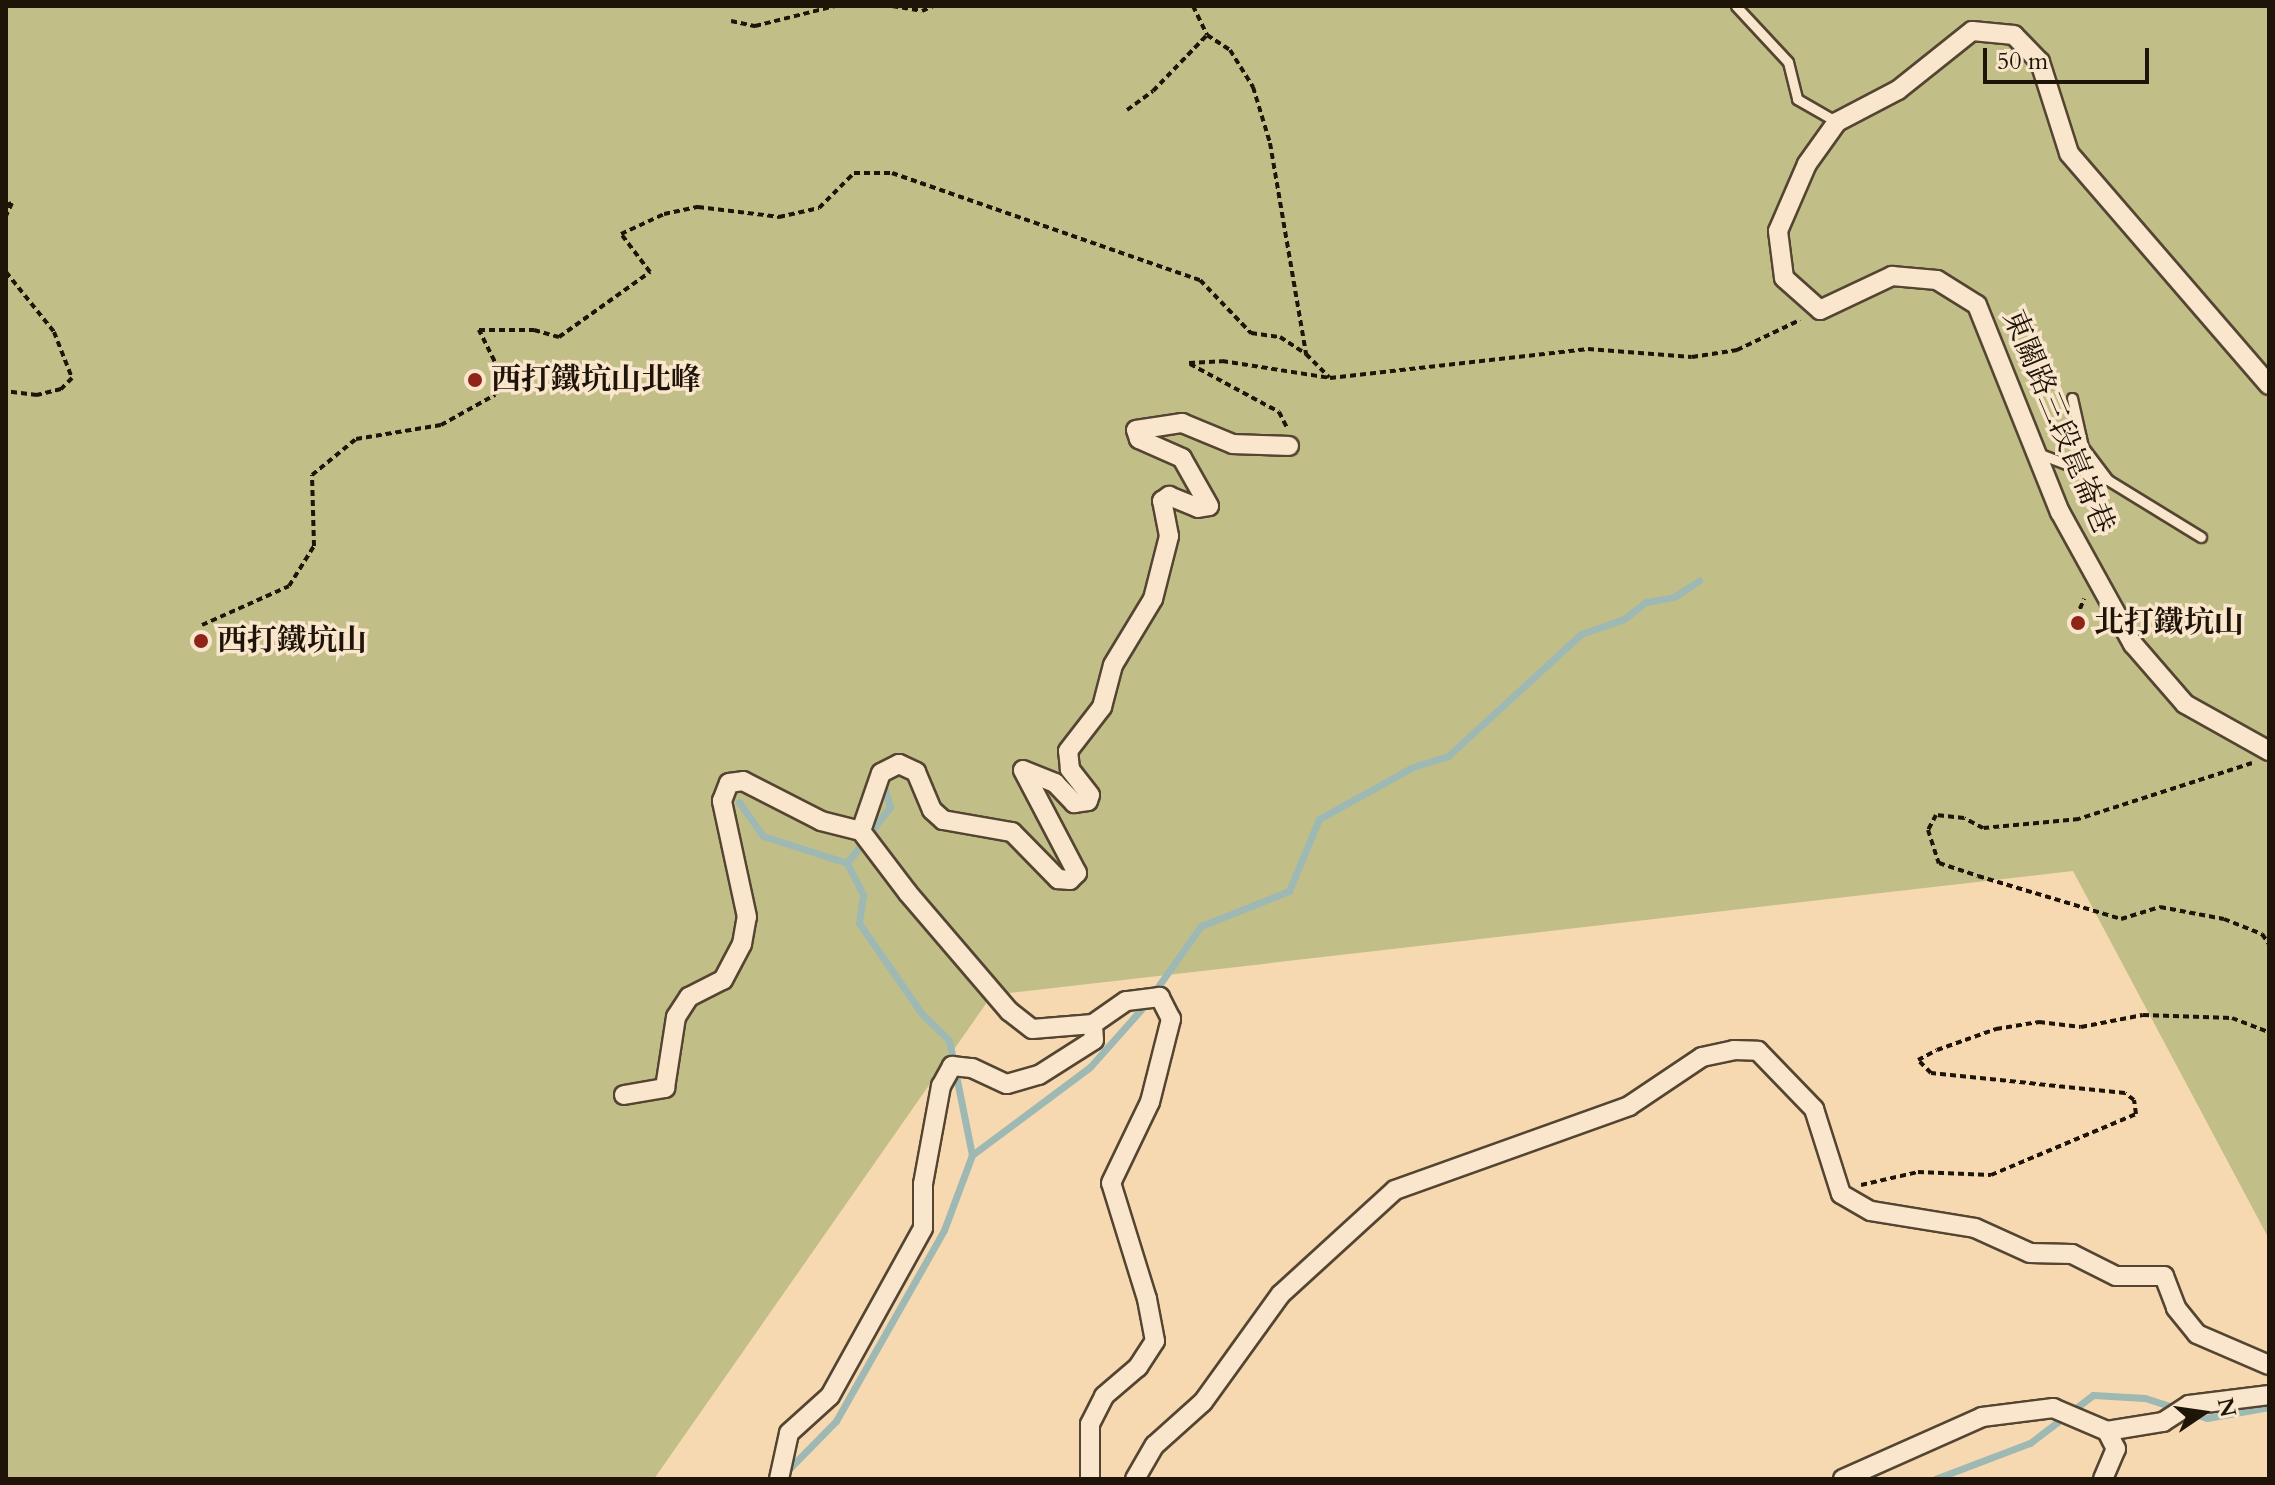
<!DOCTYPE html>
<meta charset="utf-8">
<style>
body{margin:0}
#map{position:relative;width:2275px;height:1485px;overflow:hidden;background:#f6d9b1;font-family:Cardo,"Noto Serif TC",serif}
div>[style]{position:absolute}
.green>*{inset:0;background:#c2be88}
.stream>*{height:7px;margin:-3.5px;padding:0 3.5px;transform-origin:3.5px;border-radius:3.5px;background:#9eb9b3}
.path>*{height:4px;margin-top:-2px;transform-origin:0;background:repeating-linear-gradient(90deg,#1e1408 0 6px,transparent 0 10px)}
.roads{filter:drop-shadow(2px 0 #544532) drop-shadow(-2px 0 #544532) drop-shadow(0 2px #544532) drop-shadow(0 -2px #544532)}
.service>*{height:9px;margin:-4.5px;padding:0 4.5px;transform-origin:4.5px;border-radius:4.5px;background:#f9e6cc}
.minor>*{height:18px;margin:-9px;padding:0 9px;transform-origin:9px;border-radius:9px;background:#f9e6cc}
.dots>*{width:22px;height:22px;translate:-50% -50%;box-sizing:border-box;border:4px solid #f9e6cc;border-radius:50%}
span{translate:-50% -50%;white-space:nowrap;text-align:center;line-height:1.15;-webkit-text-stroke:7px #f9e6cc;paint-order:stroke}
.poi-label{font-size:30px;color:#1e1408;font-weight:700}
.left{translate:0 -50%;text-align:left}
.street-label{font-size:30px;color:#1e1408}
.frame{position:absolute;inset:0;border:8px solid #1e1408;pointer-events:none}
.north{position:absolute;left:2163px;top:1373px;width:80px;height:80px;-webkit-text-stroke:6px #f9e6cc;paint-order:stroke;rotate:77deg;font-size:22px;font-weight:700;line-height:32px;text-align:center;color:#1e1408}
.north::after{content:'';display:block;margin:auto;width:28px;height:36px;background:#1e1408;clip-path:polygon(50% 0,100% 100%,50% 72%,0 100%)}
.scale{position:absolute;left:1983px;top:48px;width:166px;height:36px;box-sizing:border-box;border:4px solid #1e1408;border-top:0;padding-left:10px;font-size:24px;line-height:28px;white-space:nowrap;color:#1e1408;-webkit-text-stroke:6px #f9e6cc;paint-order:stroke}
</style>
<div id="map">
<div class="green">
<div style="clip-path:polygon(6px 6px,2269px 6px,2269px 1239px,2073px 871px,992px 995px,654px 1479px,6px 1479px)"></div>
</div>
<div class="stream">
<div style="left:739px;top:802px;width:42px;rotate:54.8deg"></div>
<div style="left:763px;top:836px;width:88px;rotate:17.8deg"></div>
<div style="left:847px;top:863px;width:36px;rotate:63deg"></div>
<div style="left:863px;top:895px;width:28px;rotate:98deg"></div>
<div style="left:859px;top:923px;width:111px;rotate:55.3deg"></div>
<div style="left:922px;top:1014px;width:37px;rotate:44deg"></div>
<div style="left:949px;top:1040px;width:117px;rotate:78.7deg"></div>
<div style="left:847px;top:863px;width:71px;rotate:-52.5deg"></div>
<div style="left:890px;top:807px;width:18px;rotate:-106deg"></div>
<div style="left:785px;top:1473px;width:73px;rotate:-45.6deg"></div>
<div style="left:836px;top:1421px;width:219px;rotate:-60.5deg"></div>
<div style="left:944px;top:1230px;width:80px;rotate:-69.5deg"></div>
<div style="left:972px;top:1155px;width:147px;rotate:-36.7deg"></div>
<div style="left:1090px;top:1067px;width:83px;rotate:-48.4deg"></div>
<div style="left:1145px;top:1005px;width:97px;rotate:-54.7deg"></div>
<div style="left:1201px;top:926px;width:95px;rotate:-21.7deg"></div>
<div style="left:1289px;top:891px;width:78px;rotate:-67.4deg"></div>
<div style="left:1319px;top:819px;width:107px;rotate:-29deg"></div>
<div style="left:1413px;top:767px;width:37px;rotate:-17deg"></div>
<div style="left:1448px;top:756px;width:180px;rotate:-42.5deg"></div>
<div style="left:1581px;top:634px;width:46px;rotate:-19.2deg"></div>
<div style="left:1624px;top:619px;width:28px;rotate:-38deg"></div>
<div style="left:1646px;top:602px;width:28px;rotate:-10deg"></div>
<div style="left:1674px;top:597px;width:30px;rotate:-33deg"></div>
<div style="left:1935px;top:1479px;width:102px;rotate:-20.8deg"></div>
<div style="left:2030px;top:1443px;width:79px;rotate:-37.3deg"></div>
<div style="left:2093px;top:1395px;width:52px;rotate:3.3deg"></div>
<div style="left:2145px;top:1398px;width:65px;rotate:17.9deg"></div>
<div style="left:2207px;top:1418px;width:63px;rotate:-10.1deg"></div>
</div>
<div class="path">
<div style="left:892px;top:6px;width:30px;rotate:9deg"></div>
<div style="left:922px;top:11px;width:12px;rotate:-24deg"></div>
<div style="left:1193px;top:6px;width:32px;rotate:64deg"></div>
<div style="left:1207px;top:35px;width:27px;rotate:33deg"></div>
<div style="left:1230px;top:50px;width:44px;rotate:58.1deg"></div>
<div style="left:1253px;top:87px;width:59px;rotate:73.1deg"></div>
<div style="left:1270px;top:143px;width:214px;rotate:80.3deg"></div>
<div style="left:1306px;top:354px;width:33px;rotate:45deg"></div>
<div style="left:731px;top:21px;width:25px;rotate:12deg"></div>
<div style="left:755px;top:26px;width:82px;rotate:-14deg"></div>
<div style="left:1127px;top:110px;width:32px;rotate:-36deg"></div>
<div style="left:1153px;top:91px;width:78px;rotate:-46deg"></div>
<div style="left:6px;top:205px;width:6px;rotate:-18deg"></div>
<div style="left:12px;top:203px;width:14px;rotate:115deg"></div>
<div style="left:6px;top:272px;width:77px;rotate:51.3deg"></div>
<div style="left:54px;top:332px;width:49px;rotate:68.6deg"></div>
<div style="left:72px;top:378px;width:16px;rotate:135deg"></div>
<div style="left:61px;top:389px;width:25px;rotate:166deg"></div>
<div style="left:37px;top:395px;width:31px;rotate:-173deg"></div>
<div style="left:1189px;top:363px;width:33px;rotate:-3deg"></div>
<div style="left:1222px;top:361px;width:109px;rotate:8.9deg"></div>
<div style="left:1330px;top:378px;width:260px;rotate:-6.4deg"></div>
<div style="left:1588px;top:349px;width:104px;rotate:4.4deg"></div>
<div style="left:1692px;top:357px;width:46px;rotate:-8.8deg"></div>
<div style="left:1737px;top:350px;width:70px;rotate:-25.5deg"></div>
<div style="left:1190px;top:364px;width:101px;rotate:28.3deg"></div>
<div style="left:1279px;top:412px;width:18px;rotate:63deg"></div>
<div style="left:2076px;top:618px;width:21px;rotate:-67deg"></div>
<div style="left:202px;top:625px;width:95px;rotate:-24.1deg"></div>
<div style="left:289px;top:586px;width:47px;rotate:-58deg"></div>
<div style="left:314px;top:546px;width:71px;rotate:-91.6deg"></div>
<div style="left:312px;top:475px;width:57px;rotate:-39.3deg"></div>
<div style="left:356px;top:439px;width:86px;rotate:-9.4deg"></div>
<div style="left:441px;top:425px;width:62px;rotate:-29.1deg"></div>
<div style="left:495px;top:395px;width:25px;rotate:-81deg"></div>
<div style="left:499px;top:370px;width:45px;rotate:-116.6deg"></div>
<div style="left:479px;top:330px;width:55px"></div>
<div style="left:534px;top:330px;width:26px;rotate:16deg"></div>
<div style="left:559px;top:337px;width:112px;rotate:-35.5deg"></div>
<div style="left:650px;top:272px;width:48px;rotate:-127.3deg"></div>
<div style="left:621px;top:234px;width:47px;rotate:-24.9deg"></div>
<div style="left:664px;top:214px;width:35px;rotate:-12deg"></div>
<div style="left:698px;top:207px;width:82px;rotate:7deg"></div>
<div style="left:779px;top:217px;width:41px;rotate:-12.7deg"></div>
<div style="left:819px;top:208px;width:49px;rotate:-45deg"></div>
<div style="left:854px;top:173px;width:38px"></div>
<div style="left:892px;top:173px;width:326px;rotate:19.2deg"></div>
<div style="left:1200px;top:280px;width:74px;rotate:46.1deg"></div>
<div style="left:1251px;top:333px;width:29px;rotate:8deg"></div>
<div style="left:1280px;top:337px;width:31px;rotate:33deg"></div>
<div style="left:2252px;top:763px;width:182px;rotate:162.1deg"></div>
<div style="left:2079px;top:819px;width:96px;rotate:174.6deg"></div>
<div style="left:1983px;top:828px;width:21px;rotate:-152deg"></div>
<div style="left:1964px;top:818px;width:28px;rotate:-174deg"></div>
<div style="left:1936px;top:815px;width:17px;rotate:118deg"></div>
<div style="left:1928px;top:830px;width:35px;rotate:72deg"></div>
<div style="left:1939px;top:863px;width:41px;rotate:18.4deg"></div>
<div style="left:1978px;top:876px;width:149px;rotate:16.7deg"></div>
<div style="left:2121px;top:919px;width:41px;rotate:-17.1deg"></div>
<div style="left:2160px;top:907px;width:65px;rotate:10.6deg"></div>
<div style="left:2224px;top:919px;width:41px;rotate:21.5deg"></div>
<div style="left:2262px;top:934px;width:12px;rotate:55deg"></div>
<div style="left:1861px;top:1185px;width:58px;rotate:-12.8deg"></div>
<div style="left:1918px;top:1172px;width:73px;rotate:2.4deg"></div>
<div style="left:1991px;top:1175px;width:157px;rotate:-22.8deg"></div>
<div style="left:2136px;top:1114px;width:14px;rotate:-98deg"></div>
<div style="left:2134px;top:1100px;width:11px;rotate:-142deg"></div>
<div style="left:2125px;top:1093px;width:195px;rotate:-174.1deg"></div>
<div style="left:1931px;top:1073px;width:18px;rotate:-135deg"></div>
<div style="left:1918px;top:1060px;width:21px;rotate:-28deg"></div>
<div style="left:1937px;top:1050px;width:63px;rotate:-19.6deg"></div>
<div style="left:1996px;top:1029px;width:44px;rotate:-9.2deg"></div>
<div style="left:2039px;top:1022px;width:42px;rotate:6.8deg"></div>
<div style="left:2081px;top:1027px;width:63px;rotate:-11deg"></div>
<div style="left:2143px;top:1015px;width:89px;rotate:1.9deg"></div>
<div style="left:2232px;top:1018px;width:40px;rotate:21deg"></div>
</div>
<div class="roads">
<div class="service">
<div style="left:1736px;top:6px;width:76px;rotate:47.1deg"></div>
<div style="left:1788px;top:62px;width:38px;rotate:76deg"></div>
<div style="left:1797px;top:99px;width:46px;rotate:29.9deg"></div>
<div style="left:2072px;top:398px;width:50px;rotate:77.3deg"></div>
<div style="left:2083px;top:447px;width:41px;rotate:52.9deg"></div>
<div style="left:2040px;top:454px;width:73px;rotate:20.9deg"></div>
<div style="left:2108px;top:480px;width:109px;rotate:31.5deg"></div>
</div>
<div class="minor">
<div style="left:2269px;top:385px;width:306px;rotate:-130.8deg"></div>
<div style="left:2069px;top:153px;width:96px;rotate:-107.7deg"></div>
<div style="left:2040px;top:62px;width:37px;rotate:-134deg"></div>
<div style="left:2014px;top:35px;width:42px;rotate:-174.6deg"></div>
<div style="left:1972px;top:31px;width:95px;rotate:141.4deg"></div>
<div style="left:1898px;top:90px;width:69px;rotate:152.3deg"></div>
<div style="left:1837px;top:122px;width:52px;rotate:125.5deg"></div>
<div style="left:1807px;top:164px;width:73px;rotate:113.4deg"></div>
<div style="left:1778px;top:231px;width:47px;rotate:82.7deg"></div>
<div style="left:1784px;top:278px;width:48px;rotate:41.6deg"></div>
<div style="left:1820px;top:310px;width:80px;rotate:-25.3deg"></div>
<div style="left:1892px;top:276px;width:45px;rotate:5.1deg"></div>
<div style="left:1937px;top:280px;width:47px;rotate:32deg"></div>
<div style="left:1977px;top:305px;width:223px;rotate:68.2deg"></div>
<div style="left:2060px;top:512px;width:151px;rotate:61.1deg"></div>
<div style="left:2133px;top:644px;width:79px;rotate:49.1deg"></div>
<div style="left:2185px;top:704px;width:96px;rotate:29.2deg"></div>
<div style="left:624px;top:1095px;width:42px;rotate:-9.7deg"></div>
<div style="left:665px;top:1088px;width:72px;rotate:-81.2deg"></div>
<div style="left:676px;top:1017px;width:24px;rotate:-57deg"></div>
<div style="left:689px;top:997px;width:38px;rotate:-27deg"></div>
<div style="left:723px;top:980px;width:41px;rotate:-62.2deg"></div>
<div style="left:742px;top:944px;width:27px;rotate:-80deg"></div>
<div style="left:747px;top:917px;width:119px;rotate:-102.2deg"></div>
<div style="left:722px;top:801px;width:19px;rotate:-69deg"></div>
<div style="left:729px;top:783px;width:14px;rotate:-8deg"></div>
<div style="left:743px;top:781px;width:88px;rotate:27.1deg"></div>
<div style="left:821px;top:821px;width:41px;rotate:14deg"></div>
<div style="left:779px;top:1479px;width:47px;rotate:-77.7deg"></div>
<div style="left:789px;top:1433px;width:55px;rotate:-42.1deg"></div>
<div style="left:830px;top:1396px;width:192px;rotate:-61deg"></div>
<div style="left:923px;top:1228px;width:44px;rotate:-90deg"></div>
<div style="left:923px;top:1184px;width:100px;rotate:-79.6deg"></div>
<div style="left:941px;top:1086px;width:23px;rotate:-61deg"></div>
<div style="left:952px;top:1066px;width:20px;rotate:6deg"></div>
<div style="left:972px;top:1068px;width:38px;rotate:25deg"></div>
<div style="left:1007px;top:1084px;width:33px;rotate:-16deg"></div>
<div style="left:1039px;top:1075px;width:65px;rotate:-32.5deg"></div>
<div style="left:1094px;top:1040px;width:16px;rotate:-94deg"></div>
<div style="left:1093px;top:1024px;width:61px;rotate:175.3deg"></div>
<div style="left:1032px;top:1029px;width:29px;rotate:-142deg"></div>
<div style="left:1009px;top:1011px;width:155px;rotate:-130.6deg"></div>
<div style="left:908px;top:893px;width:78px;rotate:-127.2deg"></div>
<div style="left:861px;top:831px;width:61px;rotate:-71deg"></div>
<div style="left:881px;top:773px;width:20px;rotate:-27deg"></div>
<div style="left:899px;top:764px;width:19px;rotate:25deg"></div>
<div style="left:916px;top:772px;width:41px;rotate:67.2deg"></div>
<div style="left:932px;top:810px;width:15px;rotate:42deg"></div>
<div style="left:943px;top:820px;width:70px;rotate:9.9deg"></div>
<div style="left:1012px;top:832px;width:66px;rotate:45.6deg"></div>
<div style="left:1058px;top:879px;width:12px;rotate:5deg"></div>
<div style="left:1070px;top:880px;width:10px;rotate:-45deg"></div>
<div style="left:1077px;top:873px;width:116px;rotate:-117.7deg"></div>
<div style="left:1023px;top:770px;width:35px;rotate:22deg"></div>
<div style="left:1055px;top:783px;width:28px;rotate:46deg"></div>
<div style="left:1074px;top:803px;width:14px;rotate:-8deg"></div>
<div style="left:1088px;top:801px;width:6px;rotate:-72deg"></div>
<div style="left:1090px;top:795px;width:33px;rotate:-128deg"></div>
<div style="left:1070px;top:769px;width:18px;rotate:-96deg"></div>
<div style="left:1068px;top:751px;width:56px;rotate:-52.3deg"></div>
<div style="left:1102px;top:707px;width:43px;rotate:-75.3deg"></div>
<div style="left:1113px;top:665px;width:77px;rotate:-58.8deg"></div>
<div style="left:1153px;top:599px;width:65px;rotate:-75.7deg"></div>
<div style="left:1169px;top:536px;width:36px;rotate:-101deg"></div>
<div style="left:1162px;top:501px;width:9px;rotate:-36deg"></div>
<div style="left:1169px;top:496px;width:31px;rotate:22deg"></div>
<div style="left:1198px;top:508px;width:11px;rotate:-10deg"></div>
<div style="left:1209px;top:506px;width:55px;rotate:-119.4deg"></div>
<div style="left:1182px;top:458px;width:47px;rotate:-156.2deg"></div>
<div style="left:1139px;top:439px;width:9px;rotate:-108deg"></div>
<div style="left:1136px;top:430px;width:47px;rotate:-8.7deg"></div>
<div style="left:1182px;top:423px;width:55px;rotate:22.4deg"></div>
<div style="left:1233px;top:444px;width:56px;rotate:2deg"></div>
<div style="left:1090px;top:1479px;width:55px;rotate:-90deg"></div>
<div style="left:1090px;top:1424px;width:31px;rotate:-63deg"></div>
<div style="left:1104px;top:1396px;width:45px;rotate:-40.5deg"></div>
<div style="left:1138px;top:1367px;width:31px;rotate:-57deg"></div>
<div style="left:1155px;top:1341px;width:43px;rotate:-100.8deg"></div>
<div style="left:1147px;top:1299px;width:121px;rotate:-107.2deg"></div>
<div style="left:1111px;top:1183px;width:90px;rotate:-64.3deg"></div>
<div style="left:1150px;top:1102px;width:86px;rotate:-75.8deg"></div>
<div style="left:1171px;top:1019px;width:25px;rotate:-117deg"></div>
<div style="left:1160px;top:997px;width:34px;rotate:173deg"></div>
<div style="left:1126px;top:1001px;width:40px;rotate:145.1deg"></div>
<div style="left:1135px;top:1479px;width:39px;rotate:-60deg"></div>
<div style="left:1155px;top:1445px;width:64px;rotate:-41.9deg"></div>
<div style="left:1203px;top:1402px;width:133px;rotate:-54.2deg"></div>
<div style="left:1281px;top:1294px;width:154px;rotate:-42.4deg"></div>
<div style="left:1395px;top:1190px;width:249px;rotate:-19.7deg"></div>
<div style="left:1629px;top:1106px;width:88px;rotate:-33.9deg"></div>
<div style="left:1702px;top:1057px;width:33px;rotate:-12deg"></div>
<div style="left:1734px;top:1050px;width:24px;rotate:2deg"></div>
<div style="left:1758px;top:1051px;width:81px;rotate:46deg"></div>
<div style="left:1814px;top:1109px;width:89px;rotate:72.4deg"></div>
<div style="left:1841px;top:1194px;width:34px;rotate:30deg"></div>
<div style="left:1871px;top:1211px;width:105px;rotate:9.3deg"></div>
<div style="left:1975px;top:1228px;width:60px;rotate:24.4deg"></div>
<div style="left:2030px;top:1253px;width:42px;rotate:1.4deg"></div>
<div style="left:2072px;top:1254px;width:49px;rotate:26.6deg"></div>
<div style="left:2116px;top:1276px;width:48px"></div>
<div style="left:2164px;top:1276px;width:34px;rotate:69deg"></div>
<div style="left:2176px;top:1308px;width:33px;rotate:51deg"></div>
<div style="left:2197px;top:1334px;width:78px;rotate:23.3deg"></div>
<div style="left:1843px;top:1479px;width:152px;rotate:-24deg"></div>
<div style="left:1982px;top:1417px;width:72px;rotate:-7.2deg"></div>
<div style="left:2053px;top:1408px;width:59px;rotate:23.1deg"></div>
<div style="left:2107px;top:1431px;width:57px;rotate:-9.1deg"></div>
<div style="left:2163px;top:1422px;width:31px;rotate:-33deg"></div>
<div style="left:2189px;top:1405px;width:81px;rotate:-7.1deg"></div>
<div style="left:2103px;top:1479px;width:33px;rotate:-67deg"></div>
<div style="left:2116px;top:1449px;width:20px;rotate:-117deg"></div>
</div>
</div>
<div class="dots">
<div style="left:475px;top:380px;background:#8f2418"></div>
<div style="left:2078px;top:623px;background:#8f2418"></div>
<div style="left:201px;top:641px;background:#8f2418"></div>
</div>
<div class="poi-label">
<span class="left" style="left:491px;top:380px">西打鐵坑山北峰</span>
<span class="left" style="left:2094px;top:623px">北打鐵坑山</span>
<span class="left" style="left:217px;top:641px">西打鐵坑山</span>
</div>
<div class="street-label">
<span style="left:2058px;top:422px;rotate:67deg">東關路三段崑崙巷</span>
</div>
<div class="frame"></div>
<div class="north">N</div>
<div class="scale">50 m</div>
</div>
